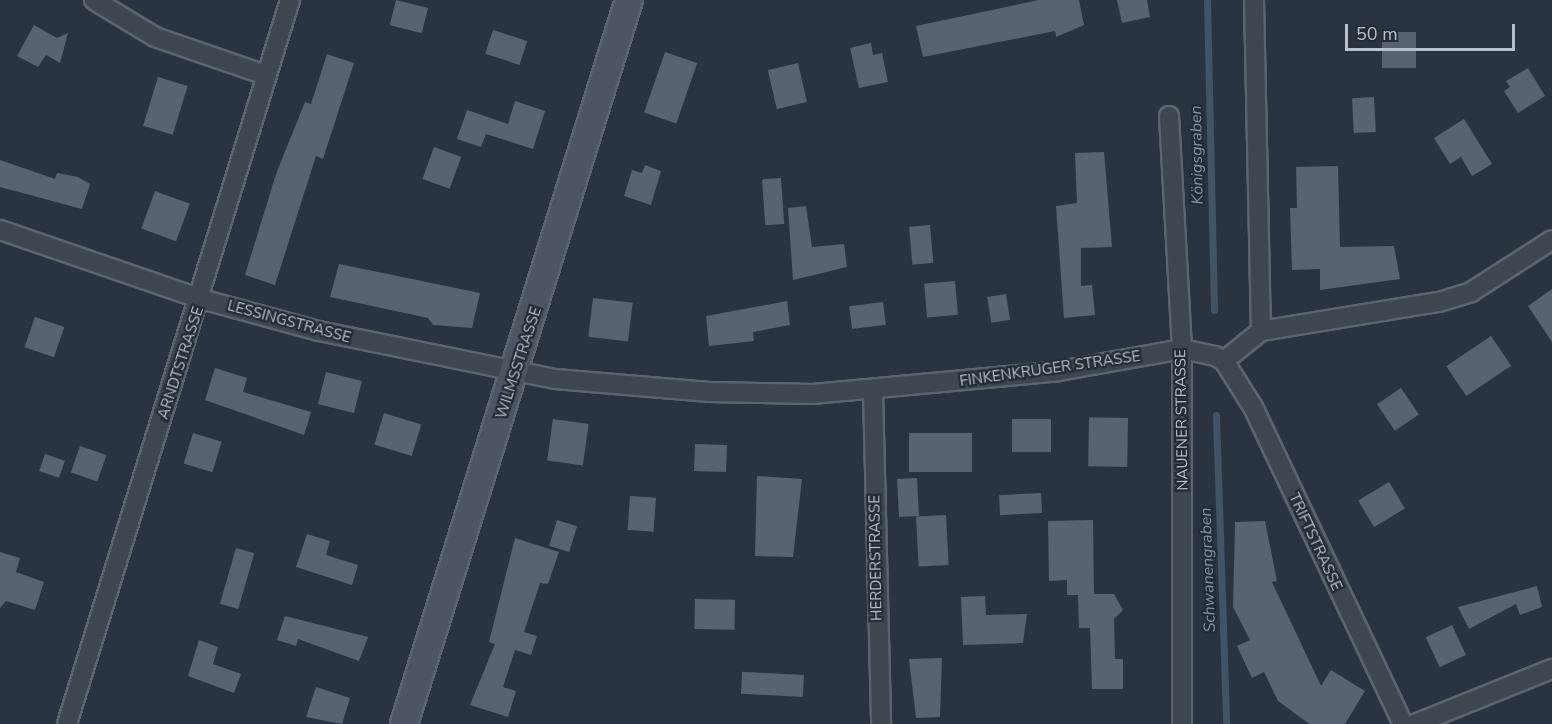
<!DOCTYPE html>
<meta charset="utf-8">
<style>
body{margin:0}
#map{position:relative;width:1552px;height:724px;overflow:hidden;background:#2a3440;font-family:"Nunito Sans",sans-serif}
div>[style]{position:absolute}
.stream>*{height:7px;margin:-3.5px;padding:0 3.5px;transform-origin:3.5px;border-radius:3.5px;background:#425366}
.building>*{inset:0;background:#59626f;transform-origin:0 0}
.roads{filter:drop-shadow(2px 0 #5c646d) drop-shadow(-2px 0 #5c646d) drop-shadow(0 2px #5c646d) drop-shadow(0 -2px #5c646d)}
.street>*{height:18px;margin:-9px;padding:0 9px;transform-origin:9px;border-radius:9px;background:#3e4650}
.secondary>*{height:26px;margin:-13px;padding:0 13px;transform-origin:13px;border-radius:13px;background:#4d5562}
span{translate:-50% -50%;white-space:nowrap;text-align:center;line-height:1.15;-webkit-text-stroke:4.5px #232b35;paint-order:stroke}
.street-label{font-size:15px;color:#bbc1ca}
.water-label{font-size:16px;color:#8093a9;font-style:italic}
.scale{position:absolute;left:1345px;top:24px;width:170px;height:27px;box-sizing:border-box;border:3px solid #bbc1ca;border-top:0;padding-left:8px;font-size:18px;line-height:21px;white-space:nowrap;color:#bbc1ca;-webkit-text-stroke:4px #232b35;paint-order:stroke}
</style>
<div id="map">
<div class="stream">
<div style="left:1207px;top:0;width:310px;rotate:88.7deg"></div>
<div style="left:1216px;top:415px;width:309px;rotate:88.1deg"></div>
</div>
<div class="building">
<div style="left:396px;top:0;width:33px;height:26px;rotate:14deg"></div>
<div style="clip-path:polygon(1039px 0,1079px 0,1084px 25px,1056px 37px,1055px 31px,923px 57px,916px 26px)"></div>
<div style="clip-path:polygon(1117px 0,1147px 0,1150px 17px,1122px 23px)"></div>
<div style="clip-path:polygon(34px 25px,57px 38px,68px 33px,60px 63px,46px 55px,38px 67px,17px 56px)"></div>
<div style="left:493px;top:30px;width:36px;height:25px;rotate:18deg"></div>
<div style="left:1382px;top:32px;width:34px;height:36px"></div>
<div style="clip-path:polygon(871px 43px,873px 55px,882px 53px,888px 82px,859px 88px,850px 48px)"></div>
<div style="left:665px;top:52px;width:34px;height:64px;rotate:19deg"></div>
<div style="clip-path:polygon(327px 54px,354px 63px,323px 159px,316px 156px,275px 285px,245px 275px,276px 174px,305px 102px,311px 104px)"></div>
<div style="left:798px;top:63px;width:40px;height:31px;rotate:77deg"></div>
<div style="clip-path:polygon(1528px 68px,1545px 96px,1518px 113px,1504px 91px,1510px 87px,1506px 81px)"></div>
<div style="left:158px;top:77px;width:31px;height:51px;rotate:17deg"></div>
<div style="left:1374px;top:97px;width:35px;height:22px;rotate:87deg"></div>
<div style="clip-path:polygon(515px 101px,545px 111px,533px 149px,486px 134px,481px 147px,457px 139px,467px 110px,508px 124px)"></div>
<div style="clip-path:polygon(1464px 119px,1492px 164px,1472px 176px,1461px 157px,1450px 164px,1434px 138px)"></div>
<div style="left:434px;top:147px;width:29px;height:34px;rotate:20deg"></div>
<div style="clip-path:polygon(1104px 152px,1112px 247px,1081px 248px,1081px 286px,1092px 285px,1095px 315px,1064px 318px,1056px 206px,1077px 203px,1075px 153px)"></div>
<div style="clip-path:polygon(0 160px,55px 179px,57px 173px,78px 177px,90px 184px,82px 209px,0 187px)"></div>
<div style="clip-path:polygon(645px 165px,661px 171px,651px 205px,624px 196px,632px 170px,642px 173px)"></div>
<div style="clip-path:polygon(1338px 166px,1340px 247px,1394px 246px,1400px 279px,1320px 290px,1320px 269px,1292px 270px,1290px 208px,1297px 208px,1296px 167px)"></div>
<div style="left:781px;top:178px;width:46px;height:19px;rotate:86deg"></div>
<div style="left:155px;top:191px;width:37px;height:40px;rotate:20deg"></div>
<div style="clip-path:polygon(806px 206px,812px 247px,844px 244px,847px 267px,793px 280px,788px 208px)"></div>
<div style="left:930px;top:225px;width:38px;height:21px;rotate:85deg"></div>
<div style="clip-path:polygon(339px 264px,480px 293px,472px 328px,433px 325px,428px 318px,330px 297px)"></div>
<div style="left:955px;top:281px;width:34px;height:31px;rotate:85deg"></div>
<div style="clip-path:polygon(1552px 289px,1552px 342px,1528px 306px)"></div>
<div style="left:1006px;top:294px;width:26px;height:19px;rotate:81deg"></div>
<div style="left:593px;top:298px;width:40px;height:39px;rotate:7deg"></div>
<div style="clip-path:polygon(787px 301px,790px 325px,753px 332px,754px 341px,709px 346px,706px 316px)"></div>
<div style="left:883px;top:302px;width:23px;height:34px;rotate:83deg"></div>
<div style="left:35px;top:317px;width:31px;height:32px;rotate:19deg"></div>
<div style="left:1491px;top:336px;width:36px;height:54px;rotate:56deg"></div>
<div style="clip-path:polygon(215px 368px,247px 378px,243px 392px,311px 412px,304px 435px,205px 400px)"></div>
<div style="left:326px;top:372px;width:37px;height:33px;rotate:14deg"></div>
<div style="left:1401px;top:388px;width:32px;height:29px;rotate:56deg"></div>
<div style="left:384px;top:413px;width:39px;height:33px;rotate:17deg"></div>
<div style="left:1128px;top:418px;width:49px;height:39px;rotate:91deg"></div>
<div style="left:553px;top:419px;width:36px;height:42px;rotate:8deg"></div>
<div style="left:1012px;top:419px;width:39px;height:33px"></div>
<div style="left:193px;top:433px;width:30px;height:32px;rotate:17deg"></div>
<div style="left:909px;top:433px;width:63px;height:39px"></div>
<div style="left:695px;top:444px;width:32px;height:27px;rotate:2deg"></div>
<div style="left:80px;top:446px;width:28px;height:28px;rotate:19deg"></div>
<div style="left:45px;top:454px;width:21px;height:18px;rotate:19deg"></div>
<div style="clip-path:polygon(757px 476px,802px 479px,793px 557px,755px 556px)"></div>
<div style="left:917px;top:478px;width:38px;height:20px;rotate:87deg"></div>
<div style="left:1389px;top:482px;width:31px;height:36px;rotate:59deg"></div>
<div style="left:1041px;top:493px;width:20px;height:42px;rotate:87deg"></div>
<div style="left:630px;top:496px;width:26px;height:34px;rotate:4deg"></div>
<div style="left:946px;top:515px;width:50px;height:30px;rotate:87deg"></div>
<div style="left:557px;top:520px;width:21px;height:27px;rotate:17deg"></div>
<div style="clip-path:polygon(1093px 520px,1094px 594px,1114px 594px,1123px 610px,1114px 619px,1115px 659px,1123px 659px,1123px 689px,1092px 689px,1090px 628px,1079px 628px,1078px 595px,1067px 595px,1067px 580px,1049px 581px,1048px 521px)"></div>
<div style="clip-path:polygon(1265px 521px,1277px 581px,1272px 582px,1321px 686px,1331px 670px,1365px 691px,1345px 724px,1310px 724px,1301px 718px,1278px 701px,1264px 672px,1252px 678px,1237px 646px,1250px 640px,1233px 607px,1235px 522px)"></div>
<div style="clip-path:polygon(307px 534px,330px 541px,326px 555px,358px 565px,352px 585px,296px 567px)"></div>
<div style="clip-path:polygon(515px 538px,559px 552px,548px 584px,540px 583px,524px 632px,537px 636px,531px 655px,515px 650px,503px 687px,516px 691px,508px 717px,470px 705px,495px 644px,489px 642px)"></div>
<div style="left:236px;top:548px;width:19px;height:58px;rotate:16deg"></div>
<div style="clip-path:polygon(0 552px,20px 558px,16px 572px,44px 582px,35px 610px,6px 601px,0 608px)"></div>
<div style="clip-path:polygon(1537px 586px,1542px 607px,1520px 615px,1516px 604px,1469px 629px,1458px 607px)"></div>
<div style="clip-path:polygon(985px 596px,986px 615px,1027px 614px,1023px 643px,963px 645px,961px 597px)"></div>
<div style="left:695px;top:599px;width:40px;height:30px;rotate:1deg"></div>
<div style="clip-path:polygon(285px 616px,368px 637px,359px 661px,298px 639px,296px 646px,277px 640px)"></div>
<div style="left:1452px;top:625px;width:33px;height:29px;rotate:65deg"></div>
<div style="clip-path:polygon(199px 640px,218px 647px,213px 664px,241px 674px,234px 693px,188px 676px)"></div>
<div style="clip-path:polygon(942px 658px,940px 717px,916px 718px,909px 659px)"></div>
<div style="left:804px;top:675px;width:22px;height:62px;rotate:93deg"></div>
<div style="clip-path:polygon(316px 687px,350px 698px,342px 724px,306px 717px)"></div>
</div>
<div class="roads">
<div class="street">
<div style="left:94px;top:0;width:71px;rotate:31.2deg"></div>
<div style="left:155px;top:37px;width:117px;rotate:18.9deg"></div>
<div style="left:1254px;top:0;width:331px;rotate:88.8deg"></div>
<div style="left:1169px;top:116px;width:233px;rotate:86.8deg"></div>
<div style="left:1182px;top:349px;width:375px;rotate:90deg"></div>
<div style="left:0;top:230px;width:213px;rotate:18.9deg"></div>
<div style="left:201px;top:299px;width:122px;rotate:15.2deg"></div>
<div style="left:319px;top:331px;width:241px;rotate:11.5deg"></div>
<div style="left:555px;top:379px;width:155px;rotate:4.8deg"></div>
<div style="left:709px;top:392px;width:104px;rotate:1.1deg"></div>
<div style="left:813px;top:394px;width:247px;rotate:-5.3deg"></div>
<div style="left:1059px;top:371px;width:125px;rotate:-10.1deg"></div>
<div style="left:1182px;top:349px;width:34px;rotate:12deg"></div>
<div style="left:1215px;top:356px;width:10px;rotate:29deg"></div>
<div style="left:1224px;top:361px;width:54px;rotate:57.8deg"></div>
<div style="left:1253px;top:407px;width:351px;rotate:64.7deg"></div>
<div style="left:1224px;top:361px;width:48px;rotate:-39deg"></div>
<div style="left:1261px;top:331px;width:180px;rotate:-9.3deg"></div>
<div style="left:1439px;top:302px;width:34px;rotate:-17deg"></div>
<div style="left:1471px;top:292px;width:96px;rotate:-32.7deg"></div>
<div style="left:873px;top:391px;width:333px;rotate:88.6deg"></div>
<div style="left:67px;top:724px;width:758px;rotate:-72.88deg"></div>
<div style="left:1415px;top:724px;width:148px;rotate:-21.9deg"></div>
</div>
<div class="secondary">
<div style="left:404px;top:724px;width:758px;rotate:-72.74deg"></div>
</div>
</div>
<div class="street-label">
<span style="left:289px;top:322px;rotate:15deg">LESSINGSTRASSE</span>
<span style="left:181px;top:363px;rotate:-72deg">ARNDTSTRASSE</span>
<span style="left:519px;top:363px;rotate:-72deg">WILMSSTRASSE</span>
<span style="left:1050px;top:369px;rotate:-8deg">FINKENKRUGER STRASSE</span>
<span style="left:1182px;top:420px;rotate:-91deg">NAUENER STRASSE</span>
<span style="left:1315px;top:542px;rotate:65deg">TRIFTSTRASSE</span>
<span style="left:876px;top:558px;rotate:-91deg">HERDERSTRASSE</span>
</div>
<div class="water-label">
<span style="left:1197px;top:155px;rotate:-91deg">Königsgraben</span>
<span style="left:1208px;top:570px;rotate:-92deg">Schwanengraben</span>
</div>
<div class="scale">50 m</div>
</div>
